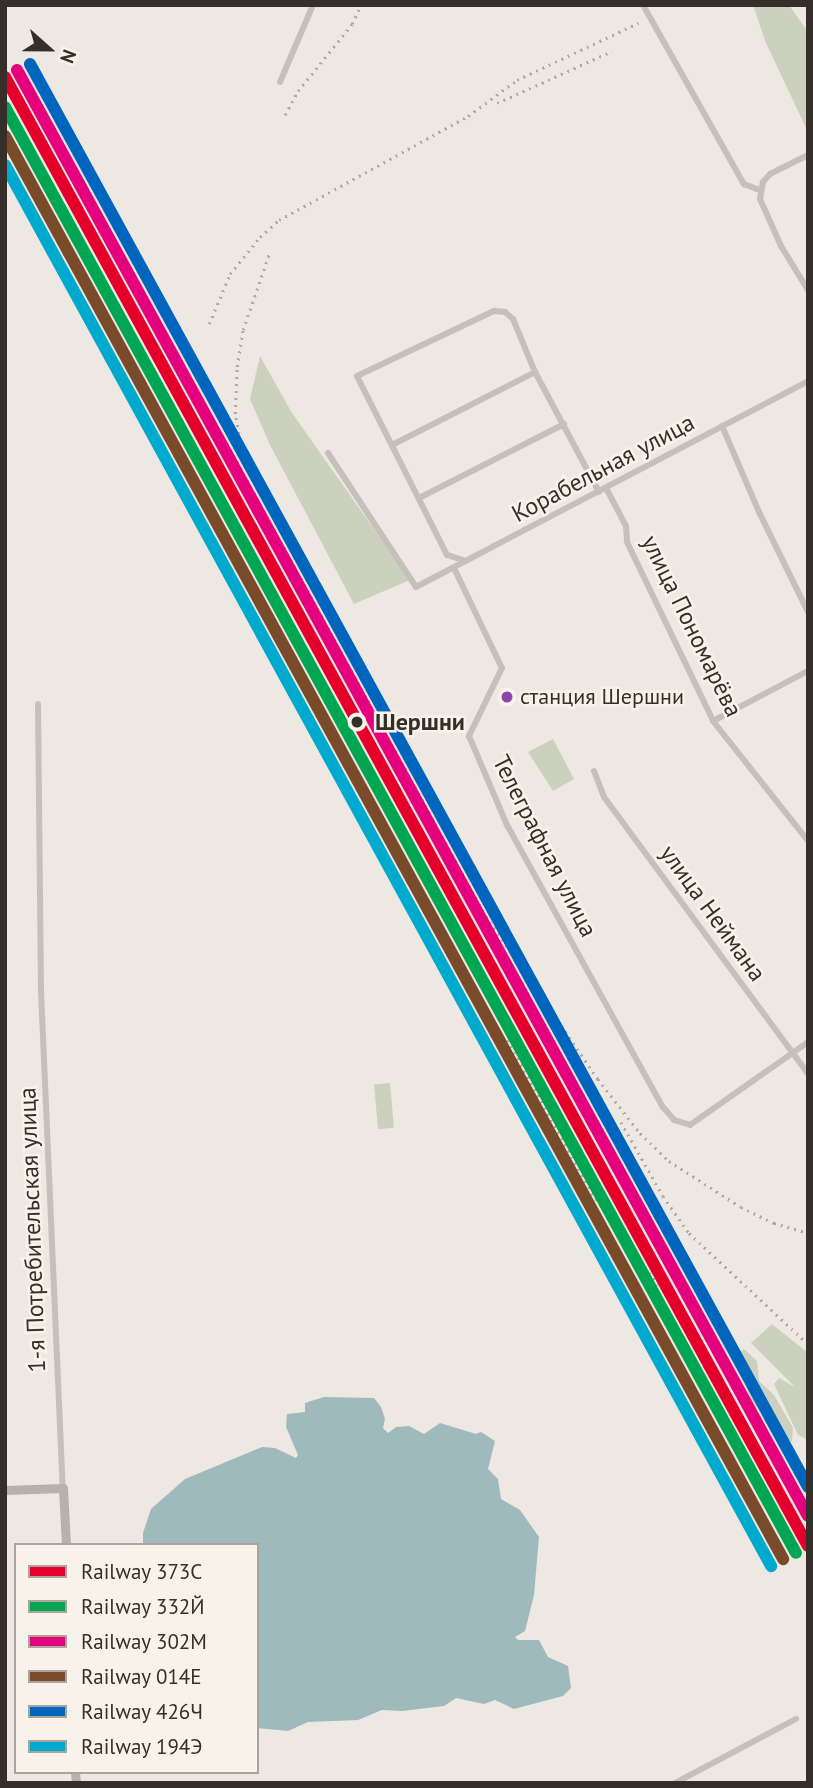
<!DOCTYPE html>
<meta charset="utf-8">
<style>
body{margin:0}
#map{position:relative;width:813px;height:1788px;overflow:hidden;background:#ede8e2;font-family:"PT Sans",sans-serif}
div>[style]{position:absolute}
.green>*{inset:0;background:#ccd1bd;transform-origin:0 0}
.water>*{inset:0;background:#9fbabc}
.street>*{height:6px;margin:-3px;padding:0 3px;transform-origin:3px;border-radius:3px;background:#c5c0bb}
.secondary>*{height:9px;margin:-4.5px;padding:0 4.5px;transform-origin:4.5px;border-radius:4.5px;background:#b6b1ac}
.rail>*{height:2.5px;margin-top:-1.25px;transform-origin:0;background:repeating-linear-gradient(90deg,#ada9a5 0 2px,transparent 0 7px)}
.rail-1>*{height:12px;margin:-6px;padding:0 6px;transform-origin:6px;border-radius:6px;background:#e4002b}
.rail-2>*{height:12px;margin:-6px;padding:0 6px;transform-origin:6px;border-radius:6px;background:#00a651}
.rail-3>*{height:12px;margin:-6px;padding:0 6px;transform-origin:6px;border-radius:6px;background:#e5007d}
.rail-4>*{height:12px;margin:-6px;padding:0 6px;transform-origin:6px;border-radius:6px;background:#7a4b2a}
.rail-5>*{height:12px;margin:-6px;padding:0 6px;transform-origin:6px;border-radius:6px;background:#0065bd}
.rail-6>*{height:12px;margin:-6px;padding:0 6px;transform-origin:6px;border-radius:6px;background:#00a9ce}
.dots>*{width:19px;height:19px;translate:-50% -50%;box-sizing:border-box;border:4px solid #f8f3ea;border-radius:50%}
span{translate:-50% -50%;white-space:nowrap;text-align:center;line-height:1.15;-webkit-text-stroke:5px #f8f3ea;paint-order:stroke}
.bus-label{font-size:22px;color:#362e29}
.left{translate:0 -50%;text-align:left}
.street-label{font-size:24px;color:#362e29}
.stop-label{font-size:24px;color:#362e29;font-weight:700}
.frame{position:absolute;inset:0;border:7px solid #362e29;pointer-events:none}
.legend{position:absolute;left:14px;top:1543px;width:245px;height:231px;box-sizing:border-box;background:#f8f3ea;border:2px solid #aaa49d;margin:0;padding:9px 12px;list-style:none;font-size:21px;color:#362e29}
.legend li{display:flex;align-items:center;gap:14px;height:35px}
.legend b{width:35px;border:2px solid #aaa49d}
.north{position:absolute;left:14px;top:14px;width:70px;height:70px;-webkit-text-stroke:5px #f8f3ea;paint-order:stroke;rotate:111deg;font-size:19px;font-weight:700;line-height:28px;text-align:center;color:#362e29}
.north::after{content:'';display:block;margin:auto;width:24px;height:32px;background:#362e29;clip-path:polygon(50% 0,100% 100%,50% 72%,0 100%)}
</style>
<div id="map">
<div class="green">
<div style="clip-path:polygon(753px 5px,789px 5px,808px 32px,808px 132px,766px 43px)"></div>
<div style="clip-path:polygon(260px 356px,292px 413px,410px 580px,354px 604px,270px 445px,250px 399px)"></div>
<div style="clip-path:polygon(553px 739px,574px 779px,553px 791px,528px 752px)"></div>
<div style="left:390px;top:1083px;width:45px;height:16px;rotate:85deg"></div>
<div style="clip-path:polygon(772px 1324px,808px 1353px,808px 1440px,798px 1435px,774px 1384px,779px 1378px,795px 1387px,751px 1343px)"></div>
<div style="clip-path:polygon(744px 1349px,757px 1361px,759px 1381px,774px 1395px,793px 1428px,792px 1442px,766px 1424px,760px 1409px,752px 1403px,736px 1355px)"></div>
</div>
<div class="water">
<div style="clip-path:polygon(324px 1397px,374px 1398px,381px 1407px,385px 1419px,383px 1428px,388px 1433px,396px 1427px,409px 1426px,424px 1434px,440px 1423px,476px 1434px,481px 1432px,495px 1441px,488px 1469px,498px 1479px,501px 1499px,520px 1510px,539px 1537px,534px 1595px,525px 1631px,515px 1637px,518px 1640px,539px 1640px,548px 1657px,568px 1666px,571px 1688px,563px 1696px,514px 1709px,495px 1700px,484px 1704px,456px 1698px,444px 1706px,402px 1711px,382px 1710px,358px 1720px,308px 1722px,288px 1731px,257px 1728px,257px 1545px,143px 1545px,143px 1533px,151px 1509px,185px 1479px,262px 1447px,275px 1448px,296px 1458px,298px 1455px,286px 1427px,287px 1414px,305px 1412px,305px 1403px)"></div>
</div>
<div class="street">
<div style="left:643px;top:5px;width:206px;rotate:60.6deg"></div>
<div style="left:744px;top:184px;width:17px;rotate:21deg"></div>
<div style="left:280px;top:82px;width:84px;rotate:-66.8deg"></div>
<div style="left:808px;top:155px;width:42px;rotate:153.4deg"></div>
<div style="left:770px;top:174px;width:11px;rotate:131deg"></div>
<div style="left:763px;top:182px;width:17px;rotate:100deg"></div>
<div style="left:760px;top:199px;width:51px;rotate:65.9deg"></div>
<div style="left:781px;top:246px;width:52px;rotate:58.5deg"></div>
<div style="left:722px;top:426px;width:94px;rotate:66.7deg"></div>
<div style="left:759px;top:512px;width:111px;rotate:63.9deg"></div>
<div style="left:392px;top:445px;width:161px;rotate:-27deg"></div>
<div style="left:328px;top:453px;width:160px;rotate:56.7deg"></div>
<div style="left:416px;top:587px;width:443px;rotate:-27.7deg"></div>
<div style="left:606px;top:488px;width:43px;rotate:62.2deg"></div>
<div style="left:626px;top:526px;width:16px;rotate:86deg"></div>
<div style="left:627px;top:542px;width:199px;rotate:64.3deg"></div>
<div style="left:713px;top:721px;width:153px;rotate:51.6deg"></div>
<div style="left:419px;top:498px;width:163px;rotate:-27deg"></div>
<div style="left:466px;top:561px;width:20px;rotate:-162deg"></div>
<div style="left:447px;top:555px;width:200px;rotate:-116.7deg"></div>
<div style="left:357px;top:376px;width:152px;rotate:-25.4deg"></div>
<div style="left:494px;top:311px;width:11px;rotate:5deg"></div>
<div style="left:505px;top:312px;width:11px;rotate:41deg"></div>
<div style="left:513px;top:319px;width:57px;rotate:67.5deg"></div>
<div style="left:535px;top:372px;width:136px;rotate:61.9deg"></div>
<div style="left:454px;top:568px;width:111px;rotate:64.4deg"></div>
<div style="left:502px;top:668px;width:76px;rotate:115.9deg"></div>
<div style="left:469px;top:736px;width:97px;rotate:66.9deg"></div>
<div style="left:507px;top:825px;width:321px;rotate:61.1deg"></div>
<div style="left:662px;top:1106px;width:18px;rotate:49deg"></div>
<div style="left:674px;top:1120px;width:17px;rotate:17deg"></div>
<div style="left:690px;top:1125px;width:144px;rotate:-35.1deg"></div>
<div style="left:38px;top:704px;width:287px;rotate:89.4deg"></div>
<div style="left:41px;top:991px;width:497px;rotate:87.5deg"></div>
<div style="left:713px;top:721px;width:107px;rotate:-27.8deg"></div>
<div style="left:594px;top:771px;width:28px;rotate:69deg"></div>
<div style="left:604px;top:797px;width:344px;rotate:53.6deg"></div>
<div style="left:675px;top:1783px;width:137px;rotate:-27.9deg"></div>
</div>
<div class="secondary">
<div style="left:5px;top:1490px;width:58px;rotate:-2deg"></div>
<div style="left:63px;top:1488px;width:57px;rotate:87deg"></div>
<div style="left:75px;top:1772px;width:11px;rotate:85deg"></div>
</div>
<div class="rail">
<div style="left:497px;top:103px;width:126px;rotate:-24.3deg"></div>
<div style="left:285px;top:115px;width:27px;rotate:-62deg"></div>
<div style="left:298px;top:91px;width:86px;rotate:-51.1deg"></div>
<div style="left:352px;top:24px;width:21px;rotate:-65deg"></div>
<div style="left:209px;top:324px;width:54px;rotate:-67.2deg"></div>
<div style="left:230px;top:274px;width:48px;rotate:-51deg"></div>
<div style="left:260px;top:237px;width:25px;rotate:-42deg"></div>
<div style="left:279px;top:220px;width:216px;rotate:-28.8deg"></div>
<div style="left:468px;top:116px;width:61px;rotate:-36.3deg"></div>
<div style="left:517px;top:80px;width:134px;rotate:-25.2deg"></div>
<div style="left:227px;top:443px;width:539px;rotate:61.3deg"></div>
<div style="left:486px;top:916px;width:198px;rotate:55.5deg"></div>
<div style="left:598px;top:1079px;width:68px;rotate:52.1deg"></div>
<div style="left:640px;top:1133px;width:40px;rotate:44deg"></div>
<div style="left:669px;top:1161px;width:85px;rotate:32.6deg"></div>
<div style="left:741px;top:1207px;width:37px;rotate:26deg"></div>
<div style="left:774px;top:1223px;width:35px;rotate:16deg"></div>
<div style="left:244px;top:461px;width:48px;rotate:-100.8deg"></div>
<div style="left:235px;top:414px;width:47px;rotate:-87.6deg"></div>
<div style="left:237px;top:367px;width:37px;rotate:-81deg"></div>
<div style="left:243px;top:330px;width:83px;rotate:-71.1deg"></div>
<div style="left:507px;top:1040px;width:175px;rotate:60.9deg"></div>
<div style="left:592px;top:1193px;width:113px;rotate:54.3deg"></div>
<div style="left:621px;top:1122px;width:85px;rotate:60.4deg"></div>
<div style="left:663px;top:1196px;width:45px;rotate:54.9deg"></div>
<div style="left:689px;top:1233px;width:163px;rotate:43deg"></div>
<div style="left:758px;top:1459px;width:57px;rotate:53.5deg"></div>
</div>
<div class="rail-1">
<div style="left:5px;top:77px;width:1674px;rotate:61.34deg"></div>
</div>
<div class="rail-2">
<div style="left:5px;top:107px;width:1648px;rotate:61.32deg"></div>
</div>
<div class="rail-3">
<div style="left:17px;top:70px;width:1648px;rotate:61.32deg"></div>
</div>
<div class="rail-4">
<div style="left:5px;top:136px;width:1622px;rotate:61.33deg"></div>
</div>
<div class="rail-5">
<div style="left:30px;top:64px;width:1622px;rotate:61.33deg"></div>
</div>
<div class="rail-6">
<div style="left:5px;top:165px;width:1597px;rotate:61.33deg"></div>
</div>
<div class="dots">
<div style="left:507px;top:697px;background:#8e44ad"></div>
<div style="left:357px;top:722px;background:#362e29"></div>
</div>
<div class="bus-label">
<span class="left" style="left:520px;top:697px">станция Шершни</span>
</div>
<div class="street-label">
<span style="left:603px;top:468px;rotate:-28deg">Корабельная улица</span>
<span style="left:692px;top:626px;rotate:64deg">улица Пономарёва</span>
<span style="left:545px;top:846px;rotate:63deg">Телеграфная улица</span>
<span style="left:713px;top:913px;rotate:54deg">улица Неймана</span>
<span style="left:32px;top:1230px;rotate:-92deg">1-я Потребительская улица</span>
</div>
<div class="stop-label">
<span class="left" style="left:375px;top:722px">Шершни</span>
</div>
<div class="frame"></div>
<ul class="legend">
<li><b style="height:9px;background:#e4002b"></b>Railway 373C</li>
<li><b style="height:9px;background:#00a651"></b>Railway 332Й</li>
<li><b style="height:9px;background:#e5007d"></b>Railway 302М</li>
<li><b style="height:9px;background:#7a4b2a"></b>Railway 014Е</li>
<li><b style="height:9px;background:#0065bd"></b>Railway 426Ч</li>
<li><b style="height:9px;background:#00a9ce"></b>Railway 194Э</li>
</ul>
<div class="north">N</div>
</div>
